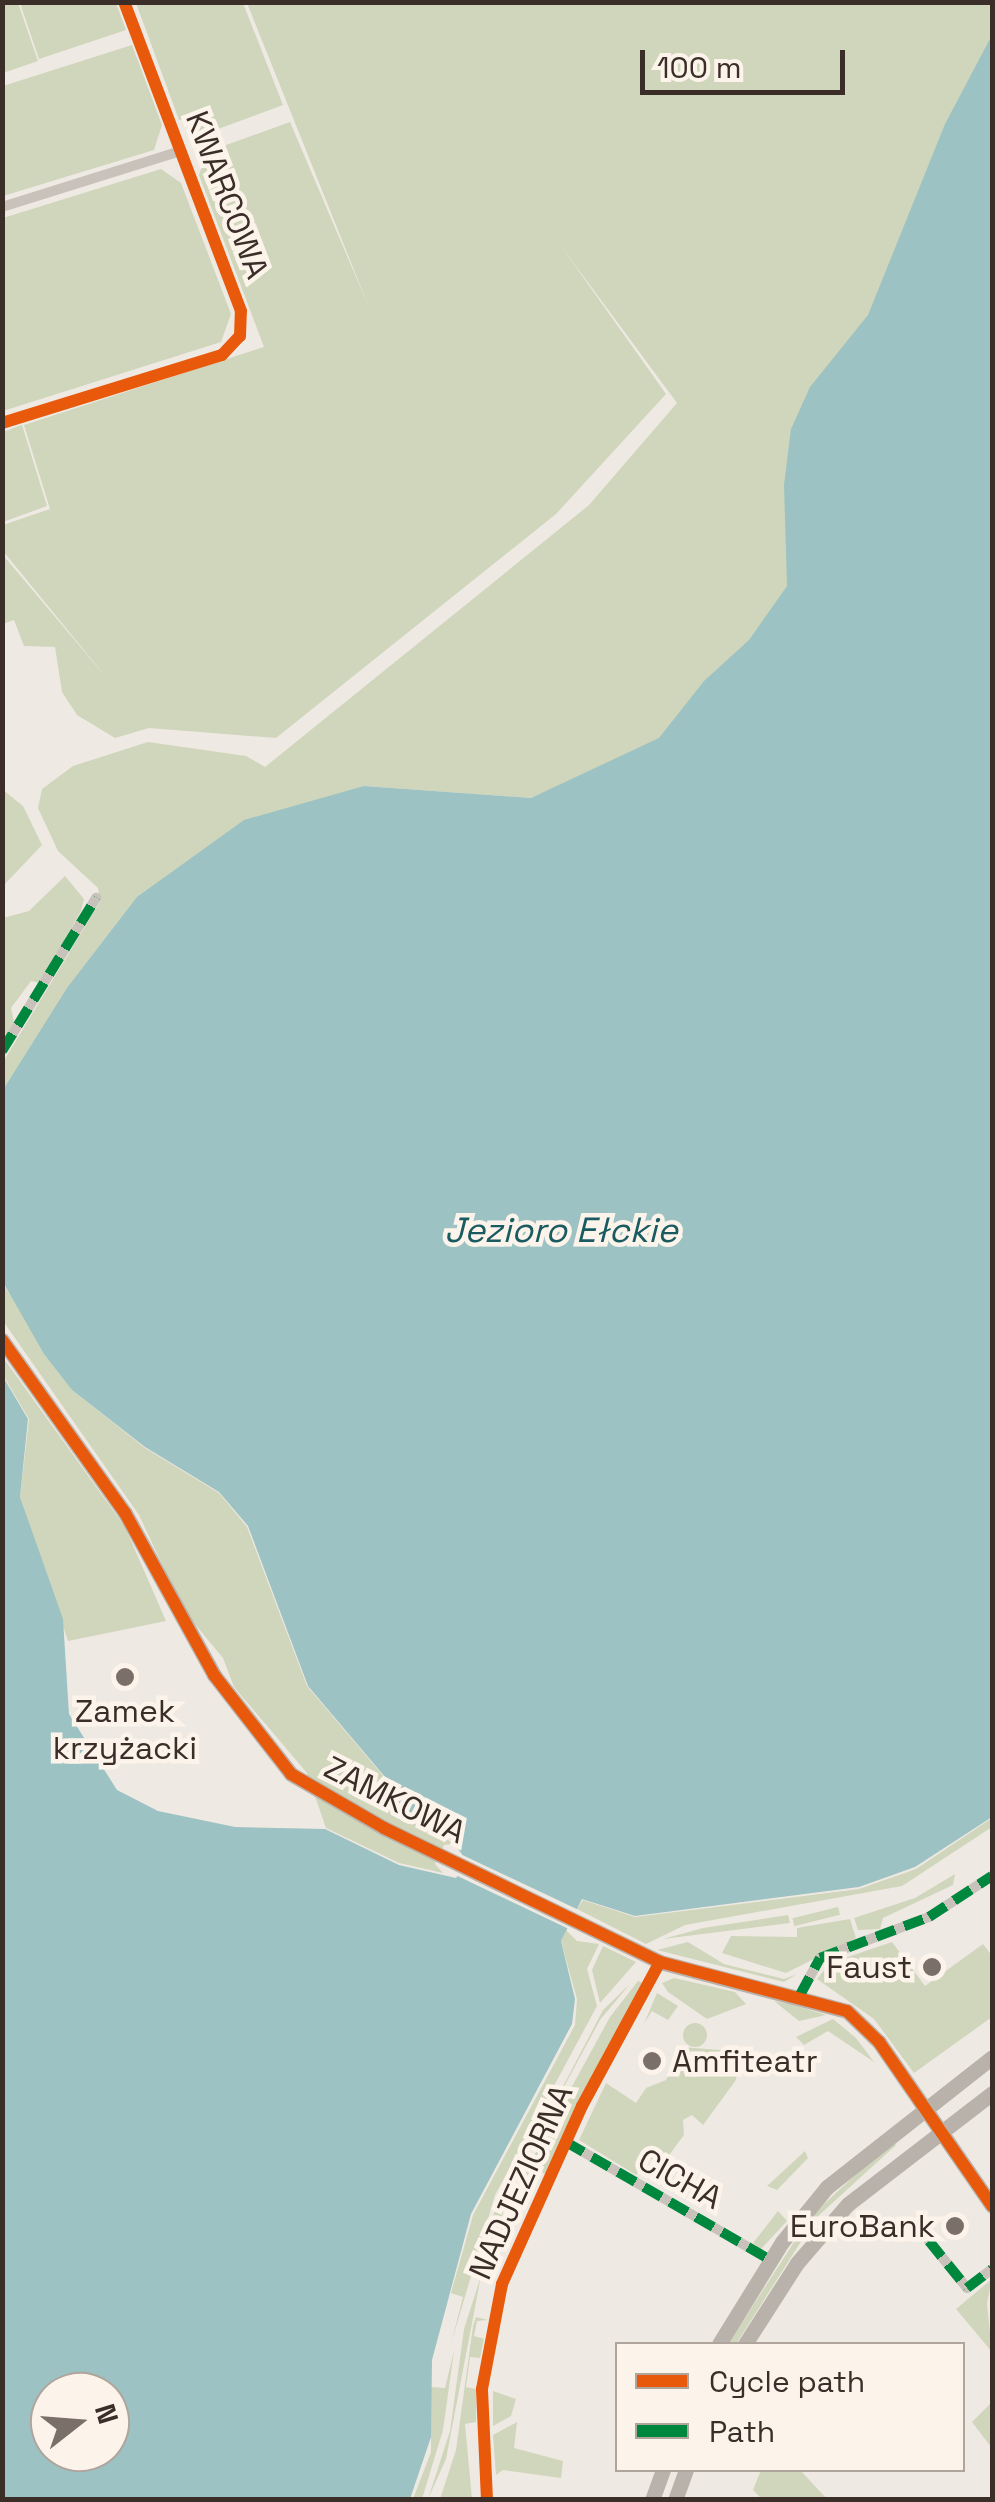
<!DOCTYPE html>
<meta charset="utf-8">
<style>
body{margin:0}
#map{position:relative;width:995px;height:2502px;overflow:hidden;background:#efe9e3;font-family:"Space Grotesk",sans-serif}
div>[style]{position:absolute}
.green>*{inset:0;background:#d0d6bb;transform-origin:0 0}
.round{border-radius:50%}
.water>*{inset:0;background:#9cc2c3}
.pier>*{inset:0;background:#efe9e3}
.street>*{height:10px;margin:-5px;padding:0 5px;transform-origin:5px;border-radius:5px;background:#c9c2bb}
.secondary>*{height:15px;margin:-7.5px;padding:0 7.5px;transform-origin:7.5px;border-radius:7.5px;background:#b9b2ab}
.quiet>*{height:10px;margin-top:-5px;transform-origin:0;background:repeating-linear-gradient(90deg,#00873e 0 20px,transparent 0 30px)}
.cycleway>*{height:12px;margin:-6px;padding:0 6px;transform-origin:6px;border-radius:6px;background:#e8590c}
.dots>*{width:28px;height:28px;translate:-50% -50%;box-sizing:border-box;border:5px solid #fcf4ea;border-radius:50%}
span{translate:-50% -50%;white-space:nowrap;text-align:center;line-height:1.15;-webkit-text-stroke:9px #fcf4ea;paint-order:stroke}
.street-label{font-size:32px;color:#3b2e28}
.poi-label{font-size:32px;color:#3b2e28}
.right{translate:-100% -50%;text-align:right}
.left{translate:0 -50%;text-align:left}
.water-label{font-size:35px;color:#195b61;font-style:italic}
.frame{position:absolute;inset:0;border:5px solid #3b2e28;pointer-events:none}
.legend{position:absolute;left:615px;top:2342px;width:350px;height:130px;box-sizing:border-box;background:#fcf4ea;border:2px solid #afa59c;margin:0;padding:12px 18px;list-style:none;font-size:30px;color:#3b2e28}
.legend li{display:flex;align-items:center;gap:20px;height:50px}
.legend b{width:50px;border:2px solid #afa59c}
.north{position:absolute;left:30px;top:2372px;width:100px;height:100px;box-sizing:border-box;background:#fcf4ea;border:2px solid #afa59c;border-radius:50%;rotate:73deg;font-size:28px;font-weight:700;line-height:40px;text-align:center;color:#3b2e28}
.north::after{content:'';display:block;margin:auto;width:35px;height:45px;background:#7a6f69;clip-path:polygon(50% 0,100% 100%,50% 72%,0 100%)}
.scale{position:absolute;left:640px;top:50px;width:205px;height:45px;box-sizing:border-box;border:5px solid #3b2e28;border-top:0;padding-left:12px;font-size:30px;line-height:35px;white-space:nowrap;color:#3b2e28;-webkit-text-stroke:8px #fcf4ea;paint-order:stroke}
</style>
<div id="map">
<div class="green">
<div style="clip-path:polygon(3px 2px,18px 3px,38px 61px,3px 73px)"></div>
<div style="clip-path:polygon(20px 3px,116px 3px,126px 30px,39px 59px)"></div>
<div style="clip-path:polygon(136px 3px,243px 3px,283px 105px,202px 135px,186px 118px,179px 120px)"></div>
<div style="clip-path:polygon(247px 3px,992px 3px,992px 63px,789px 546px,787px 586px,701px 727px,531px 798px,364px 786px,3px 1113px,3px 1062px,100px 902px,98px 888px,58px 851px,38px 808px,42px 789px,73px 766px,148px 742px,246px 756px,265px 767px,589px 505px,677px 403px,561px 246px,666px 394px,556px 514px,276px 738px,149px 728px,115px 738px,77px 715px,62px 692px,55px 647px,24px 646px,14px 620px,3px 624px,3px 555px,110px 682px,3px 551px,3px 525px,50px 509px,24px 425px,264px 347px,199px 175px,207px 152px,290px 122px,368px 305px)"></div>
<div style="clip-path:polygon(132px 45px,162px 125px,154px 150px,3px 196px,3px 86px)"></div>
<div style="clip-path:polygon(161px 169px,181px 183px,231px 314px,221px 342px,3px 411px,3px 218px)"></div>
<div style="clip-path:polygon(22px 425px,47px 506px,3px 522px,3px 432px)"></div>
<div style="clip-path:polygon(2px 789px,23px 806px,42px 845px,3px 886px)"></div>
<div style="clip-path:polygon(65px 876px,84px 899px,81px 911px,40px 983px,31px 981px,11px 1008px,14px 1022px,3px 1043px,3px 918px,29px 911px)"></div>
<div style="clip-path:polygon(2px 1282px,72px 1390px,145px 1448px,219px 1493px,247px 1527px,307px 1686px,391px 1785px,399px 1807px,454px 1844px,444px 1845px,435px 1864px,443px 1873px,399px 1863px,326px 1828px,307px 1773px,234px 1687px,223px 1658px,184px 1611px,139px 1515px,3px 1321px)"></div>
<div style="clip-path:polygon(2px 1356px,125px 1527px,166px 1621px,68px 1641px,20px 1497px,29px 1419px,3px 1375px)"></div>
<div style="clip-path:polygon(992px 1818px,992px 1827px,902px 1886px,685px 1925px,646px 1944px,577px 1909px,583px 1900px,635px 1917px,859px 1889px,916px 1869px)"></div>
<div style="clip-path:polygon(955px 1874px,953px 1885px,883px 1918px,880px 1929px,858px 1930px,854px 1918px,915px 1898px)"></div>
<div style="left:838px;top:1907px;width:8px;height:47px;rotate:76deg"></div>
<div style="clip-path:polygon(788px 1915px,790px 1923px,663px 1939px,703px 1928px)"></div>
<div style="clip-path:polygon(850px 1919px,856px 1938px,786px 1973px,722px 1953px,731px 1936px,797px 1937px,797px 1928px)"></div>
<div style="clip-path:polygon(566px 1930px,577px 1941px,599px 1944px,587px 1969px,597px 2006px,495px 2195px,451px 2344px,463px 2297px,451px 2293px,473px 2215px,575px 2025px,577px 1999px,561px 1941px)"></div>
<div style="clip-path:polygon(688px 1942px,724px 1964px,784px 1979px,797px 1974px,784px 1982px,657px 1950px)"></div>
<div style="clip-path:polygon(892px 1942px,925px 1986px,983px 1944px,992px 1956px,992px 2017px,914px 2073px,874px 2019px,817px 1979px,830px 1963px)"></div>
<div style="clip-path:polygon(603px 1946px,636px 1962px,600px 2003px,592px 1970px)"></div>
<div style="clip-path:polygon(674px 1978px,735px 1992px,746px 2004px,707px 2019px,668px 1992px,662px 1983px)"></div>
<div style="clip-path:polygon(638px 1981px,643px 1983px,577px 2104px,547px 2175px,529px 2165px,610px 2017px)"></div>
<div style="clip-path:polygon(630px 1984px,600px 2020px,524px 2161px,603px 2010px)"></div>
<div style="clip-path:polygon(657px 1993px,678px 2006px,668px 2020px,652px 2011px,644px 2024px)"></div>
<div style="clip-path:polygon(774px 2001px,790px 2004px,826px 2015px,799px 2021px)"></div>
<div style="clip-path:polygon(833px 2019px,856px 2038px,874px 2062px,828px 2031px,804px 2045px,796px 2037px)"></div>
<div class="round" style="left:683px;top:2023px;width:24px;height:24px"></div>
<div style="clip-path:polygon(681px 2047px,720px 2050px,737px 2064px,736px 2080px,703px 2125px,692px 2115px,683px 2120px,684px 2135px,664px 2162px,640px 2156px,646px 2160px,636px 2175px,579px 2140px,606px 2083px,636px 2103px,646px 2088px,666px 2080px)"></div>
<div style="clip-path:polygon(892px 2141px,896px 2145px,816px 2218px,736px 2344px,728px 2344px,811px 2216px)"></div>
<div style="clip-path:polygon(805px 2151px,808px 2158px,777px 2190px,767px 2186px)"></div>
<div style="clip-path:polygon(519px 2164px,489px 2255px,484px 2254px,495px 2209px)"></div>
<div style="clip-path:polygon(527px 2169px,537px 2174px,497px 2254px,502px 2222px)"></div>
<div style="clip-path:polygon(778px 2211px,787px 2221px,761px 2249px,753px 2243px)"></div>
<div style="clip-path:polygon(481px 2276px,446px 2459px,428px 2499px,450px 2431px,464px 2329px)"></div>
<div style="clip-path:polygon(992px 2279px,987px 2303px,992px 2352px,956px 2309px)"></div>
<div style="clip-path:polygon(476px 2317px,488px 2320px,477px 2321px,474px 2336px,484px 2339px,480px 2358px,470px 2357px,466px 2387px,476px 2389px,476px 2422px,465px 2424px,472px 2499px,440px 2499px,456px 2450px,473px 2326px)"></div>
<div style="clip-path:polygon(454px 2351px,443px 2430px,422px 2499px,413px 2499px,431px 2452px,431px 2387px,445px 2388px)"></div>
<div style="clip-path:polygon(493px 2391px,516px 2399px,511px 2416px,493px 2426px)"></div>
<div style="clip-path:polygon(992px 2402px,992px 2447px,991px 2447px,972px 2422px)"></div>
<div style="clip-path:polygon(517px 2422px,514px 2448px,563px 2461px,561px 2478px,503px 2470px,496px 2475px,493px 2435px)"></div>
<div style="clip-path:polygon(761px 2470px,800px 2470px,827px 2499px,762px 2499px,753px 2490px)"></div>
</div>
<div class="water">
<div style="clip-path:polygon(evenodd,992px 35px,992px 1817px,915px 1867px,859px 1887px,635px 1916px,582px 1899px,561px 1941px,575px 1999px,572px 2024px,471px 2214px,432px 2360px,431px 2437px,410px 2499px,3px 2499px,2px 1375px,28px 1419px,20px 1497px,63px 1619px,69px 1714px,117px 1790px,158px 1811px,235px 1827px,325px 1829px,399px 1865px,456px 1878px,467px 1861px,449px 1837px,400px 1807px,391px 1784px,308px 1686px,248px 1526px,219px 1492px,145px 1447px,72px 1390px,44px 1354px,3px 1282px,3px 1090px,67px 988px,137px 897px,244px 820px,364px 786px,531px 798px,659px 738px,704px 681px,749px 640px,787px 586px,784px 485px,791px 429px,810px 387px,868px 315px,945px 124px,992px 35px,50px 2392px,110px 2392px,110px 2452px,50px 2452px,50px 2392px)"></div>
</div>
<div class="pier">
<div style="clip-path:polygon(456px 1852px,581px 1911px,571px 1930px,447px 1871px,461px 1868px)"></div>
</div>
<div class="street">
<div style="left:2px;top:207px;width:188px;rotate:-17.4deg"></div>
<div style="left:2px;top:423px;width:230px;rotate:-17.2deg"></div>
<div style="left:222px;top:355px;width:26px;rotate:-47deg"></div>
<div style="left:240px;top:336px;width:25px;rotate:-88deg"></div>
<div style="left:241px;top:311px;width:330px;rotate:-110.7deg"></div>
<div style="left:2px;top:1051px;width:180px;rotate:-58.4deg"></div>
<div style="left:800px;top:1995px;width:42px;rotate:-61.6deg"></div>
<div style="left:820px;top:1958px;width:116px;rotate:-20.6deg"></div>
<div style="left:929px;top:1917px;width:75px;rotate:-33.1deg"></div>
<div style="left:566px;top:2142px;width:236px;rotate:30deg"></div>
<div style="left:929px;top:2241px;width:60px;rotate:51deg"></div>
<div style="left:967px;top:2288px;width:31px;rotate:-37deg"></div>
<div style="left:487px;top:2500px;width:111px;rotate:-92.6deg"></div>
<div style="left:482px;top:2389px;width:107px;rotate:-79.2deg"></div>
<div style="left:502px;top:2284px;width:195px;rotate:-65.8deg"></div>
<div style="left:582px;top:2106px;width:164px;rotate:-61.6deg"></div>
</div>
<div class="secondary">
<div style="left:2px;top:1340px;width:212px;rotate:54.6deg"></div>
<div style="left:125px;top:1513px;width:185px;rotate:61.2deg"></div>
<div style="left:214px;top:1675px;width:125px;rotate:52.1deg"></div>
<div style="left:291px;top:1774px;width:108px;rotate:30.1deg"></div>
<div style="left:384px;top:1828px;width:307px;rotate:25.9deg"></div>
<div style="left:660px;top:1962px;width:193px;rotate:14.7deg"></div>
<div style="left:847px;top:2011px;width:45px;rotate:44.1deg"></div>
<div style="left:879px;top:2042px;width:199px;rotate:55.4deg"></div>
<div style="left:719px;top:2344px;width:120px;rotate:-58.3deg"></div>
<div style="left:782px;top:2242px;width:71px;rotate:-50.7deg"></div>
<div style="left:827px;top:2187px;width:210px;rotate:-38.2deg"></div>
<div style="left:745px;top:2344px;width:96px;rotate:-57.3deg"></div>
<div style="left:797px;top:2263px;width:78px;rotate:-49.2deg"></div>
<div style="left:848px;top:2204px;width:182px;rotate:-37.6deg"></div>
<div style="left:652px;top:2500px;width:32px;rotate:-70deg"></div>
<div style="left:675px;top:2500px;width:32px;rotate:-70deg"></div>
</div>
<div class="quiet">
<div style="left:2px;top:1051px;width:180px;rotate:-58.4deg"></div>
<div style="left:800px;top:1995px;width:42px;rotate:-61.6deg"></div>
<div style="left:820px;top:1958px;width:116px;rotate:-20.6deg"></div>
<div style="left:929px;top:1917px;width:75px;rotate:-33.1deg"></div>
<div style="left:566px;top:2142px;width:236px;rotate:30deg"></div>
<div style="left:929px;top:2241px;width:60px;rotate:51deg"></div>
<div style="left:967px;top:2288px;width:31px;rotate:-37deg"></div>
</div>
<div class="cycleway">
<div style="left:2px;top:423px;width:230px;rotate:-17.2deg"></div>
<div style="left:222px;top:355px;width:26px;rotate:-47deg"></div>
<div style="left:240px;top:336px;width:25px;rotate:-88deg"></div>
<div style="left:241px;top:311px;width:330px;rotate:-110.7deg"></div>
<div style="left:2px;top:1340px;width:212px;rotate:54.6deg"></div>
<div style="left:125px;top:1513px;width:185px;rotate:61.2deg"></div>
<div style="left:214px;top:1675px;width:125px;rotate:52.1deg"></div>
<div style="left:291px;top:1774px;width:108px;rotate:30.1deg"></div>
<div style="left:384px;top:1828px;width:307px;rotate:25.9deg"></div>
<div style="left:660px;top:1962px;width:193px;rotate:14.7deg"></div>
<div style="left:847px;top:2011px;width:45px;rotate:44.1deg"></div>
<div style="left:879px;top:2042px;width:199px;rotate:55.4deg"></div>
<div style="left:487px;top:2500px;width:111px;rotate:-92.6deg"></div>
<div style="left:482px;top:2389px;width:107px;rotate:-79.2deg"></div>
<div style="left:502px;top:2284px;width:195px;rotate:-65.8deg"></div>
<div style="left:582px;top:2106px;width:164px;rotate:-61.6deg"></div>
</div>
<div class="dots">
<div style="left:125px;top:1677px;background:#7a6f69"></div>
<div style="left:932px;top:1967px;background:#7a6f69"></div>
<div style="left:652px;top:2061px;background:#7a6f69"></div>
<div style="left:955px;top:2226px;background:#7a6f69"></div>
</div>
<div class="street-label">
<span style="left:227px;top:195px;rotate:69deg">KWARCOWA</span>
<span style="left:395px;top:1800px;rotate:27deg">ZAMKOWA</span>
<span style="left:680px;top:2179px;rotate:29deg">CICHA</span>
<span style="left:521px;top:2182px;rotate:-66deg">NADJEZIORNA</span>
</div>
<div class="poi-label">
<span style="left:125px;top:1730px">Zamek<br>krzyżacki</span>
<span class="right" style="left:912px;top:1967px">Faust</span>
<span class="left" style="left:672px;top:2061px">Amfiteatr</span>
<span class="right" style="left:935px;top:2226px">EuroBank</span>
</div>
<div class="water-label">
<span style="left:561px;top:1230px">Jezioro Ełckie</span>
</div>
<div class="frame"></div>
<ul class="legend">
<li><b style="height:12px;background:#e8590c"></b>Cycle path</li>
<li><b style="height:12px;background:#00873e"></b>Path</li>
</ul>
<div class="north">N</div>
<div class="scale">100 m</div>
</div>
